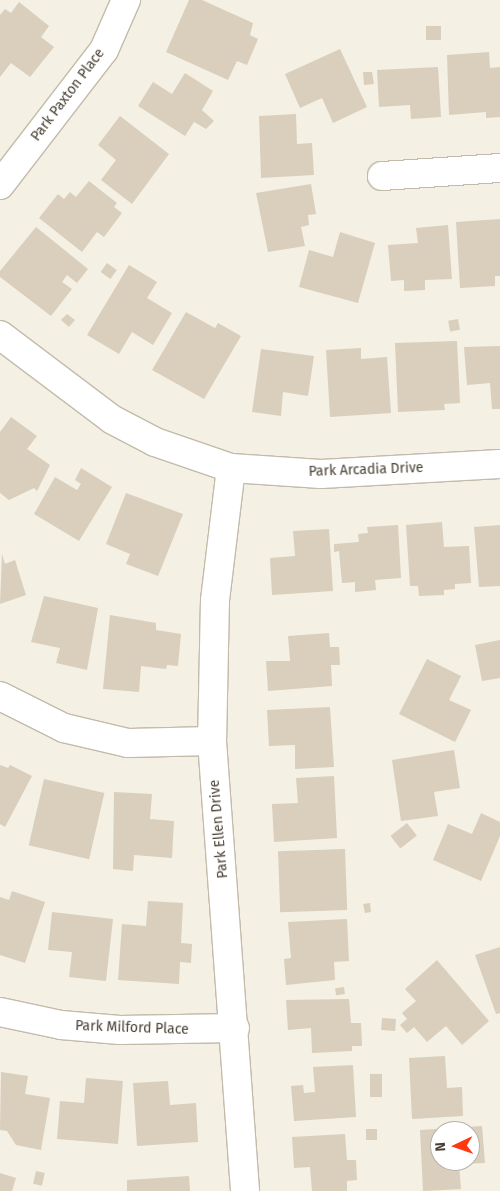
<!DOCTYPE html>
<style>
body{margin:0}
#map{position:relative;width:500px;height:1191px;overflow:hidden;background:#f4f0e4;font-family:"Fira Sans",sans-serif}
div>[style]{position:absolute}
.building>*{inset:0;background:#dacebc;transform-origin:0 0}
.roads{filter:drop-shadow(1px 0 #c3bba9) drop-shadow(-1px 0 #c3bba9) drop-shadow(0 1px #c3bba9) drop-shadow(0 -1px #c3bba9)}
.minor>*{height:28px;margin:-14px;padding:0 14px;transform-origin:14px;border-radius:14px;background:#fff}
span{translate:-50% -50%;white-space:nowrap;text-align:center;line-height:1.15;-webkit-text-stroke:4px #fff;paint-order:stroke}
.street-label{font-size:14px;color:#474033}
.north{position:absolute;left:430px;top:1121px;width:50px;height:50px;box-sizing:border-box;background:#fff;border:1px solid #b5b3ad;border-radius:50%;rotate:267deg;font-size:14px;font-weight:700;line-height:20px;text-align:center;color:#474033}
.north::after{content:'';display:block;margin:auto;width:18px;height:22px;background:#ff3810;clip-path:polygon(50% 0,100% 100%,50% 72%,0 100%)}
</style>
<div id="map">
<div class="building">
<div style="clip-path:polygon(189px 0,202px 0,253px 23px,250px 35px,258px 39px,247px 65px,237px 61px,228px 80px,166px 52px)"></div>
<div style="clip-path:polygon(19px 2px,49px 26px,41px 37px,54px 47px,30px 77px,11px 63px,0 77px,0 15px,5px 9px,11px 13px)"></div>
<div style="left:426px;top:26px;width:15px;height:14px"></div>
<div style="clip-path:polygon(340px 49px,367px 107px,333px 123px,322px 98px,300px 108px,285px 74px)"></div>
<div style="clip-path:polygon(489px 52px,490px 68px,500px 67px,500px 117px,486px 118px,486px 112px,449px 115px,447px 55px)"></div>
<div style="clip-path:polygon(438px 67px,441px 117px,411px 119px,410px 105px,379px 107px,377px 70px)"></div>
<div style="clip-path:polygon(363px 72px,372px 72px,374px 84px,364px 85px)"></div>
<div style="clip-path:polygon(185px 73px,213px 91px,202px 110px,214px 121px,206px 129px,194px 122px,185px 136px,138px 106px,153px 82px,172px 94px)"></div>
<div style="clip-path:polygon(296px 114px,297px 144px,312px 143px,314px 175px,261px 178px,259px 116px)"></div>
<div style="clip-path:polygon(120px 116px,169px 154px,132px 204px,101px 180px,116px 160px,98px 145px)"></div>
<div style="clip-path:polygon(89px 181px,117px 203px,114px 207px,122px 213px,104px 237px,97px 232px,82px 252px,39px 218px,58px 194px,64px 199px,70px 192px,76px 197px)"></div>
<div style="clip-path:polygon(311px 184px,316px 214px,308px 215px,309px 225px,301px 227px,305px 246px,268px 252px,256px 193px)"></div>
<div style="clip-path:polygon(500px 219px,500px 276px,495px 276px,495px 286px,460px 288px,456px 222px)"></div>
<div style="clip-path:polygon(448px 225px,452px 279px,425px 280px,425px 290px,404px 291px,404px 280px,391px 281px,388px 245px,418px 243px,416px 228px)"></div>
<div style="clip-path:polygon(36px 227px,88px 269px,77px 283px,67px 275px,62px 282px,72px 289px,51px 316px,0 277px,0 271px)"></div>
<div style="clip-path:polygon(340px 232px,375px 243px,358px 303px,299px 287px,309px 250px,333px 257px)"></div>
<div style="left:107px;top:263px;width:12px;height:11px;rotate:35deg"></div>
<div style="clip-path:polygon(129px 265px,157px 282px,147px 298px,172px 313px,153px 345px,132px 332px,119px 354px,87px 335px)"></div>
<div style="clip-path:polygon(186px 312px,215px 328px,218px 323px,241px 336px,204px 399px,152px 370px)"></div>
<div style="clip-path:polygon(67px 314px,75px 320px,69px 327px,61px 320px)"></div>
<div style="left:458px;top:319px;width:11px;height:10px;rotate:80deg"></div>
<div style="clip-path:polygon(457px 341px,460px 403px,444px 404px,445px 410px,398px 412px,395px 343px)"></div>
<div style="clip-path:polygon(500px 346px,500px 409px,492px 409px,490px 383px,467px 385px,464px 347px)"></div>
<div style="clip-path:polygon(361px 348px,361px 359px,387px 357px,391px 413px,330px 417px,326px 350px)"></div>
<div style="clip-path:polygon(261px 349px,314px 356px,308px 396px,283px 392px,281px 416px,252px 412px)"></div>
<div style="clip-path:polygon(11px 417px,37px 436px,27px 449px,50px 465px,37px 491px,34px 488px,9px 500px,0 493px,0 432px)"></div>
<div style="clip-path:polygon(81px 468px,112px 487px,79px 541px,34px 514px,55px 477px,77px 490px,81px 484px,75px 480px)"></div>
<div style="clip-path:polygon(126px 493px,183px 514px,158px 576px,126px 564px,130px 554px,106px 544px)"></div>
<div style="clip-path:polygon(442px 522px,444px 547px,469px 546px,471px 583px,455px 584px,455px 589px,444px 590px,444px 595px,419px 596px,418px 586px,410px 586px,406px 525px)"></div>
<div style="clip-path:polygon(398px 525px,401px 578px,375px 580px,376px 590px,355px 592px,355px 582px,342px 583px,339px 551px,334px 552px,334px 544px,359px 542px,358px 534px,368px 533px,367px 527px)"></div>
<div style="clip-path:polygon(500px 525px,500px 586px,479px 587px,474px 527px)"></div>
<div style="clip-path:polygon(329px 529px,333px 591px,272px 595px,270px 558px,295px 556px,293px 531px)"></div>
<div style="clip-path:polygon(2px 554px,5px 564px,15px 560px,26px 595px,0 604px)"></div>
<div style="clip-path:polygon(44px 596px,98px 608px,87px 670px,56px 663px,60px 648px,31px 642px)"></div>
<div style="clip-path:polygon(110px 615px,156px 623px,156px 630px,181px 634px,178px 666px,167px 665px,166px 669px,141px 666px,139px 692px,103px 689px)"></div>
<div style="clip-path:polygon(329px 633px,330px 647px,339px 647px,340px 665px,331px 665px,332px 686px,268px 691px,266px 661px,290px 661px,288px 636px)"></div>
<div style="clip-path:polygon(500px 640px,500px 678px,482px 681px,475px 645px)"></div>
<div style="clip-path:polygon(427px 659px,461px 676px,449px 700px,471px 710px,455px 742px,399px 714px)"></div>
<div style="clip-path:polygon(330px 707px,334px 767px,295px 769px,295px 745px,269px 746px,267px 710px)"></div>
<div style="clip-path:polygon(454px 750px,460px 788px,434px 792px,438px 816px,401px 821px,392px 760px)"></div>
<div style="clip-path:polygon(0 765px,8px 768px,10px 765px,32px 776px,5px 827px,0 824px)"></div>
<div style="clip-path:polygon(334px 776px,337px 838px,274px 842px,272px 804px,298px 803px,296px 778px)"></div>
<div style="left:44px;top:779px;width:62px;height:68px;rotate:13deg"></div>
<div style="clip-path:polygon(114px 792px,152px 794px,150px 819px,174px 821px,172px 858px,134px 855px,133px 871px,113px 869px)"></div>
<div style="clip-path:polygon(481px 813px,500px 822px,500px 836px,481px 881px,433px 860px,448px 824px,472px 834px)"></div>
<div style="left:407px;top:823px;width:16px;height:21px;rotate:52deg"></div>
<div style="left:345px;top:849px;width:61px;height:67px;rotate:88deg"></div>
<div style="clip-path:polygon(12px 891px,45px 902px,25px 963px,0 955px,0 897px,9px 900px)"></div>
<div style="clip-path:polygon(148px 901px,183px 903px,181px 943px,192px 944px,191px 963px,180px 962px,179px 984px,118px 980px,122px 924px,146px 926px)"></div>
<div style="clip-path:polygon(370px 903px,371px 912px,365px 913px,363px 904px)"></div>
<div style="clip-path:polygon(52px 912px,113px 919px,106px 981px,69px 977px,72px 952px,48px 950px)"></div>
<div style="clip-path:polygon(347px 919px,349px 961px,334px 962px,335px 980px,286px 985px,284px 959px,291px 958px,288px 922px)"></div>
<div style="clip-path:polygon(500px 947px,500px 1013px,496px 1014px,475px 955px)"></div>
<div style="clip-path:polygon(437px 960px,489px 1021px,462px 1045px,446px 1026px,427px 1042px,414px 1027px,407px 1033px,400px 1025px,407px 1019px,402px 1013px,416px 1001px,405px 989px)"></div>
<div style="left:344px;top:987px;width:7px;height:9px;rotate:82deg"></div>
<div style="clip-path:polygon(349px 999px,351px 1023px,361px 1023px,362px 1046px,352px 1046px,352px 1051px,312px 1053px,311px 1028px,288px 1030px,286px 1000px)"></div>
<div style="left:382px;top:1018px;width:14px;height:12px;rotate:4deg"></div>
<div style="clip-path:polygon(445px 1056px,447px 1088px,462px 1087px,463px 1116px,412px 1119px,409px 1058px)"></div>
<div style="clip-path:polygon(353px 1065px,356px 1117px,294px 1121px,291px 1086px,303px 1085px,304px 1093px,315px 1092px,313px 1067px)"></div>
<div style="clip-path:polygon(1px 1072px,28px 1076px,25px 1094px,50px 1098px,41px 1150px,16px 1145px,7px 1131px,0 1130px)"></div>
<div style="left:370px;top:1074px;width:12px;height:23px"></div>
<div style="clip-path:polygon(86px 1078px,123px 1081px,118px 1144px,57px 1139px,60px 1101px,84px 1103px)"></div>
<div style="clip-path:polygon(168px 1081px,170px 1105px,196px 1103px,198px 1142px,137px 1146px,133px 1083px)"></div>
<div style="clip-path:polygon(evenodd,482px 1126px,485px 1163px,459px 1164px,461px 1189px,423px 1191px,420px 1130px,482px 1126px,440px 1131px,470px 1131px,470px 1161px,440px 1161px,440px 1131px)"></div>
<div style="left:366px;top:1129px;width:11px;height:11px"></div>
<div style="clip-path:polygon(345px 1134px,347px 1160px,356px 1160px,357px 1180px,347px 1181px,347px 1191px,312px 1191px,310px 1167px,294px 1168px,292px 1137px)"></div>
<div style="left:36px;top:1171px;width:9px;height:13px;rotate:13deg"></div>
<div style="clip-path:polygon(0 1173px,16px 1178px,12px 1191px,0 1191px)"></div>
<div style="clip-path:polygon(189px 1176px,190px 1191px,127px 1191px,127px 1180px)"></div>
</div>
<div class="roads">
<div class="minor">
<div style="left:382px;top:176px;width:118px;rotate:-3.9deg"></div>
<div style="left:0;top:185px;width:170px;rotate:-52.4deg"></div>
<div style="left:104px;top:50px;width:55px;rotate:-66.3deg"></div>
<div style="left:0;top:335px;width:141px;rotate:37deg"></div>
<div style="left:113px;top:420px;width:47px;rotate:27.6deg"></div>
<div style="left:155px;top:442px;width:80px;rotate:18.9deg"></div>
<div style="left:231px;top:468px;width:90px;rotate:3.8deg"></div>
<div style="left:321px;top:474px;width:179px;rotate:-3.2deg"></div>
<div style="left:231px;top:468px;width:133px;rotate:96.9deg"></div>
<div style="left:215px;top:600px;width:141px;rotate:91.2deg"></div>
<div style="left:212px;top:741px;width:451px;rotate:85.8deg"></div>
<div style="left:0;top:696px;width:72px;rotate:26.6deg"></div>
<div style="left:64px;top:728px;width:66px;rotate:13.2deg"></div>
<div style="left:128px;top:743px;width:84px;rotate:-1.4deg"></div>
<div style="left:0;top:1012px;width:62px;rotate:12deg"></div>
<div style="left:61px;top:1025px;width:59px;rotate:4.8deg"></div>
<div style="left:120px;top:1030px;width:115px;rotate:-1deg"></div>
</div>
</div>
<div class="street-label">
<span style="left:68px;top:95px;rotate:-53deg">Park Paxton Place</span>
<span style="left:366px;top:470px;rotate:-2deg">Park Arcadia Drive</span>
<span style="left:219px;top:829px;rotate:-95deg">Park Ellen Drive</span>
<span style="left:132px;top:1028px;rotate:2deg">Park Milford Place</span>
</div>
<div class="north">N</div>
</div>
